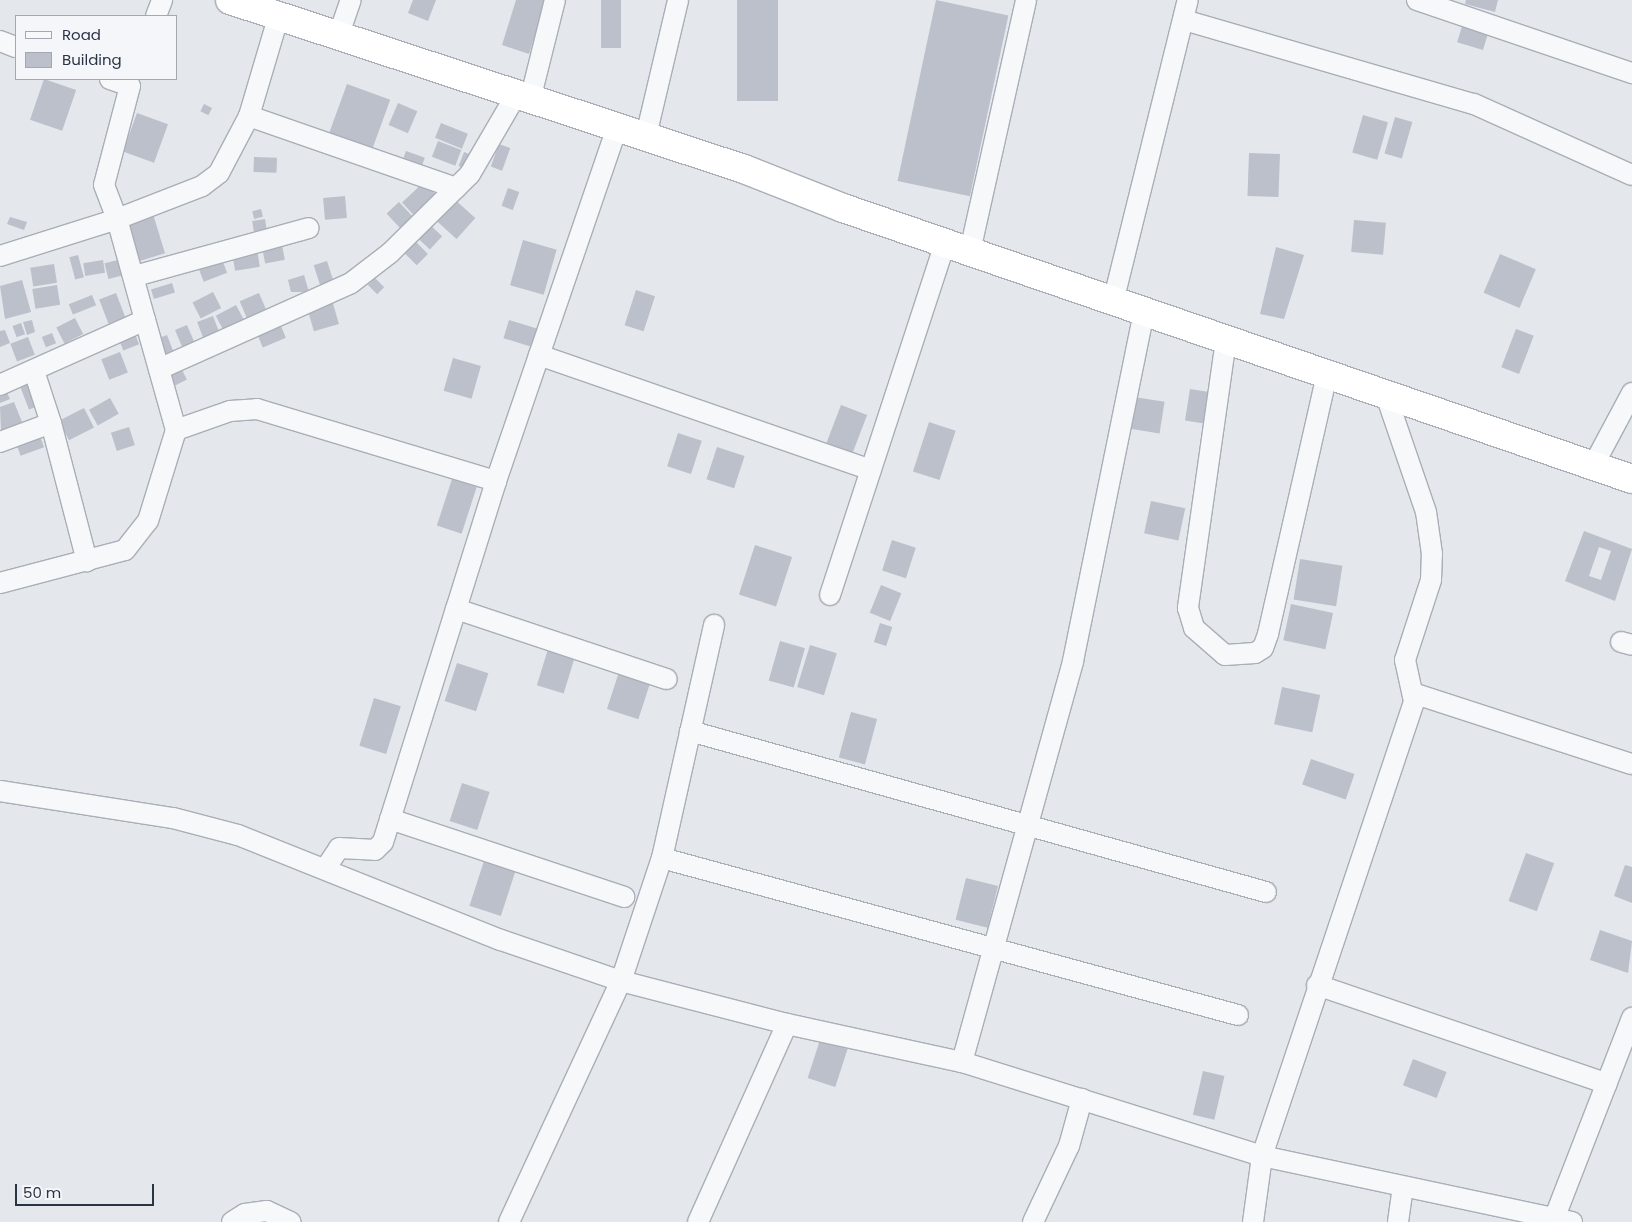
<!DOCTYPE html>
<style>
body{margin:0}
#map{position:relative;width:1632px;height:1222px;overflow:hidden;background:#e4e7ec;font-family:Poppins,sans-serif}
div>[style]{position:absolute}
.building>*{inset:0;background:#bbc0ca;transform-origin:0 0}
.roads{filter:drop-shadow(1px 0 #a9aeb7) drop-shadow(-1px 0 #a9aeb7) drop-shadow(0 1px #a9aeb7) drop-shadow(0 -1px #a9aeb7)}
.minor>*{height:20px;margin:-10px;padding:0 10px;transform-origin:10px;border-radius:10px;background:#f7f8fa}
.trunk>*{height:28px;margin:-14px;padding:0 14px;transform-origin:14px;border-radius:14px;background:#fff}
span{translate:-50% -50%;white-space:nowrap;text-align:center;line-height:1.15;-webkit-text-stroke:4px #f4f6f9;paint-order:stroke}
.legend{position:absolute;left:15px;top:15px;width:162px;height:65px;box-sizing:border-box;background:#f4f6f9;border:1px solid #a4a8b1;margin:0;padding:6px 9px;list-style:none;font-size:15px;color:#2b3445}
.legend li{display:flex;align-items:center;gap:10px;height:25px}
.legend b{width:25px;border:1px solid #a4a8b1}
.scale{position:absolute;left:15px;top:1184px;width:139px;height:22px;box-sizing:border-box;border:2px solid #2b3445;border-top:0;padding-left:6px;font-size:15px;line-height:18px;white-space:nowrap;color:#2b3445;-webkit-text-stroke:4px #f4f6f9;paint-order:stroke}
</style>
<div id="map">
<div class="building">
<div style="clip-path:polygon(413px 0,436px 0,428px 21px,408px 13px)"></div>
<div style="clip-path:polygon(516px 0,546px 0,529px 54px,502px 45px)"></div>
<div style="left:601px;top:0;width:20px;height:48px"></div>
<div style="left:737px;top:0;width:41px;height:101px"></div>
<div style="left:936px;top:0;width:74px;height:185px;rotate:12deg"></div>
<div style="clip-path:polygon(1466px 0,1498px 0,1495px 12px,1465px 4px)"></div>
<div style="left:1463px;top:23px;width:27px;height:20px;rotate:17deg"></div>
<div style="left:44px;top:79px;width:34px;height:43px;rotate:19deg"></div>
<div style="left:347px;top:84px;width:46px;height:58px;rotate:20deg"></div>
<div style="left:398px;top:103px;width:21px;height:24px;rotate:23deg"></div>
<div style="left:204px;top:104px;width:9px;height:8px;rotate:27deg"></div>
<div style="left:137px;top:113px;width:33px;height:41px;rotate:20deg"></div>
<div style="left:1363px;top:115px;width:26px;height:39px;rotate:16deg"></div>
<div style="left:1395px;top:117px;width:18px;height:38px;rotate:16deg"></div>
<div style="left:441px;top:123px;width:29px;height:16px;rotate:22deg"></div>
<div style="left:438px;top:141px;width:25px;height:17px;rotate:21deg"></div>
<div style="left:499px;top:144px;width:12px;height:24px;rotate:20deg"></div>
<div style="left:406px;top:151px;width:20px;height:16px;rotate:20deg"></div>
<div style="left:464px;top:152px;width:9px;height:15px;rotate:21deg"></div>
<div style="left:1249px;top:153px;width:31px;height:43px;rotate:2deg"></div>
<div style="left:254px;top:157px;width:23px;height:15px;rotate:2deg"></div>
<div style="left:424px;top:182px;width:16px;height:30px;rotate:47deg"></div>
<div style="left:508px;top:188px;width:12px;height:19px;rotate:20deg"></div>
<div style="left:345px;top:196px;width:22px;height:22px;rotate:85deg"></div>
<div style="left:453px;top:198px;width:30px;height:28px;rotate:42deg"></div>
<div style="left:399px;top:202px;width:21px;height:17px;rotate:47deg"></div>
<div style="left:261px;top:209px;width:8px;height:9px;rotate:76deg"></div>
<div style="left:153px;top:214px;width:41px;height:29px;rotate:73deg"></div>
<div style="clip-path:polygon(10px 217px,27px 222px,24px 230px,7px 224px)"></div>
<div style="left:265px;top:219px;width:13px;height:13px;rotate:81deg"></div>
<div style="left:1354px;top:220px;width:32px;height:32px;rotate:5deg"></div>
<div style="left:429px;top:224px;width:18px;height:18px;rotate:43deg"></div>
<div style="left:411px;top:237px;width:24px;height:16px;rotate:45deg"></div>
<div style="left:281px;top:240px;width:20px;height:20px;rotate:79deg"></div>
<div style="left:523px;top:240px;width:35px;height:47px;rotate:16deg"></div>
<div style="clip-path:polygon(1276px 247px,1304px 255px,1284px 319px,1260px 314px)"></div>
<div style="left:257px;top:249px;width:18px;height:25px;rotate:81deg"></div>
<div style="left:1500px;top:254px;width:39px;height:42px;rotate:23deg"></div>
<div style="left:78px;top:255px;width:23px;height:9px;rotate:75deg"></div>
<div style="left:221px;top:257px;width:17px;height:25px;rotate:69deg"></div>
<div style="left:122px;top:259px;width:16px;height:18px;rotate:76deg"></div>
<div style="left:103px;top:260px;width:13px;height:20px;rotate:81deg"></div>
<div style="left:327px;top:261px;width:22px;height:14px;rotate:72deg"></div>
<div style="left:54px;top:264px;width:19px;height:24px;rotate:81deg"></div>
<div style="clip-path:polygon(304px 275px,309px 292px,291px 292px,288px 280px)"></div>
<div style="left:375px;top:278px;width:13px;height:10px;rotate:45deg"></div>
<div style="clip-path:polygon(22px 280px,31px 312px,5px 319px,0 286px)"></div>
<div style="left:172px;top:283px;width:10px;height:22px;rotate:73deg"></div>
<div style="left:57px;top:285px;width:20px;height:25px;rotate:81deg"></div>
<div style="left:636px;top:290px;width:20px;height:37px;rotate:18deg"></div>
<div style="left:213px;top:292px;width:18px;height:23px;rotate:63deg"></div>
<div style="left:116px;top:293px;width:26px;height:18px;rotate:69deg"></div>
<div style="left:259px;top:293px;width:21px;height:21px;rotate:67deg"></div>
<div style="left:92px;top:295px;width:11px;height:25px;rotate:68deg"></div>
<div style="left:332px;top:300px;width:25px;height:26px;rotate:74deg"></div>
<div style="left:236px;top:305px;width:19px;height:23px;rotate:62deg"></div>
<div style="left:213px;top:316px;width:19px;height:17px;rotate:69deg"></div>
<div style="left:75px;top:318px;width:18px;height:21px;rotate:63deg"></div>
<div style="clip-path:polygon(32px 320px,35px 332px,27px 335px,23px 322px)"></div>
<div style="left:509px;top:320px;width:30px;height:19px;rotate:17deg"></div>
<div style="left:21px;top:323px;width:12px;height:9px;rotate:70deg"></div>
<div style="left:280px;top:324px;width:15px;height:25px;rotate:67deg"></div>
<div style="left:187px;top:325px;width:21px;height:13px;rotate:67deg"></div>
<div style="left:1516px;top:329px;width:19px;height:41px;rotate:21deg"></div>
<div style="clip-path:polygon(5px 330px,10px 343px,0 347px,0 331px)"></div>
<div style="left:52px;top:333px;width:11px;height:11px;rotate:68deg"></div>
<div style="left:135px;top:334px;width:11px;height:17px;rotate:68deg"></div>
<div style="left:167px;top:335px;width:17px;height:14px;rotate:69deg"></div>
<div style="left:28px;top:337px;width:19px;height:19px;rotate:69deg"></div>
<div style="left:120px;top:352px;width:22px;height:20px;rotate:69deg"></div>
<div style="left:453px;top:358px;width:29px;height:34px;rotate:16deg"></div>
<div style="left:181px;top:368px;width:13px;height:21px;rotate:63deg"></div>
<div style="left:30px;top:376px;width:31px;height:13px;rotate:69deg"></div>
<div style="clip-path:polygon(4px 386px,10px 399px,0 403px,0 387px)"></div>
<div style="left:1190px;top:389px;width:19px;height:32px;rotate:9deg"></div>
<div style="left:1128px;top:396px;width:37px;height:32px;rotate:9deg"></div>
<div style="left:110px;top:398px;width:18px;height:24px;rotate:61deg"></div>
<div style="clip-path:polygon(14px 402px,22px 422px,1px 431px,0 407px)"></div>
<div style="left:841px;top:405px;width:28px;height:42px;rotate:21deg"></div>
<div style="left:84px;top:408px;width:22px;height:28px;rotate:63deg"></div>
<div style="left:929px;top:422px;width:28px;height:52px;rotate:18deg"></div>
<div style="left:129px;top:427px;width:19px;height:19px;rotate:72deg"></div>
<div style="left:678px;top:433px;width:25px;height:35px;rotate:18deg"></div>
<div style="left:40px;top:436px;width:12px;height:25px;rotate:70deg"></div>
<div style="left:717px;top:447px;width:29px;height:34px;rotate:18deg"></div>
<div style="left:452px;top:479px;width:26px;height:49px;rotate:18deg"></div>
<div style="left:1151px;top:501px;width:35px;height:33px;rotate:12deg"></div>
<div style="clip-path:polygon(evenodd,1584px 531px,1632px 549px,1615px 601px,1565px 581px,1584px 531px,1599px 547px,1611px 551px,1601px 580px,1589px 576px,1599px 547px)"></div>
<div style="left:892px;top:540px;width:25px;height:32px;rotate:18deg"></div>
<div style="left:755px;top:545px;width:39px;height:52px;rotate:18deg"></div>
<div style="left:1300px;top:559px;width:43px;height:41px;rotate:9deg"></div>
<div style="left:881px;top:585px;width:22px;height:30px;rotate:22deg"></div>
<div style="left:1291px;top:604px;width:43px;height:37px;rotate:12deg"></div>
<div style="left:880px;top:623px;width:13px;height:20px;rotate:18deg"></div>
<div style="left:780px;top:641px;width:26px;height:41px;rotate:16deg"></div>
<div style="left:810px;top:645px;width:28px;height:44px;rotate:17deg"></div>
<div style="left:548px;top:649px;width:28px;height:38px;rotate:17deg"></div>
<div style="left:457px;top:663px;width:33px;height:40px;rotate:18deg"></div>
<div style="left:619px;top:672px;width:33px;height:39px;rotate:18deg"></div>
<div style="left:1282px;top:687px;width:39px;height:38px;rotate:12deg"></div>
<div style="left:374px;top:698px;width:28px;height:50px;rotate:17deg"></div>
<div style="left:851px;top:712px;width:27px;height:47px;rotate:15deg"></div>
<div style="left:1311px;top:759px;width:46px;height:27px;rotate:19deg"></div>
<div style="left:462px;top:783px;width:29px;height:40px;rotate:18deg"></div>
<div style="left:1526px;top:853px;width:30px;height:51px;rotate:20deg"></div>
<div style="left:484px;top:861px;width:33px;height:47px;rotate:18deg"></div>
<div style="clip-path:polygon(1625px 865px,1632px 867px,1632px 903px,1614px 896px)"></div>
<div style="left:966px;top:878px;width:33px;height:43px;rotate:14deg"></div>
<div style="clip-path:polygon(1600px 930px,1632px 941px,1628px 973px,1590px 960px)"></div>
<div style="left:820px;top:1040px;width:29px;height:40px;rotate:18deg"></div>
<div style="left:1413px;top:1059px;width:36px;height:28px;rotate:21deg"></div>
<div style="left:1203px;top:1071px;width:22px;height:45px;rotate:13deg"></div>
</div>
<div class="roads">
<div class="minor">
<div style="left:1417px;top:0;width:227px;rotate:18.8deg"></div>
<div style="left:156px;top:16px;width:17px;rotate:-69deg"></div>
<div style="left:1184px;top:20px;width:302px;rotate:16.2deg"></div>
<div style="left:1474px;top:104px;width:173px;rotate:24.2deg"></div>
<div style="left:339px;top:34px;width:36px;rotate:-71deg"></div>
<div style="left:0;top:41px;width:17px;rotate:21deg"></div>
<div style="left:110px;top:79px;width:21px;rotate:19deg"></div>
<div style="left:130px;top:86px;width:102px;rotate:104.7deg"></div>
<div style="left:104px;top:185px;width:36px;rotate:69deg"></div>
<div style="left:117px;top:219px;width:91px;rotate:-21.2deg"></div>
<div style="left:202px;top:186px;width:21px;rotate:-37deg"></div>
<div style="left:219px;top:173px;width:64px;rotate:-62.2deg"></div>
<div style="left:249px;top:116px;width:105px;rotate:-73.5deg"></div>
<div style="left:530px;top:100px;width:103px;rotate:-76deg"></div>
<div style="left:249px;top:116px;width:219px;rotate:19.2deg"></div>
<div style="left:645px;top:140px;width:144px;rotate:-76.7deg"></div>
<div style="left:970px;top:251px;width:257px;rotate:-77.4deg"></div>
<div style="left:0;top:256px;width:123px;rotate:-17.5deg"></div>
<div style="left:117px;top:219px;width:105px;rotate:74.5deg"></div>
<div style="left:145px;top:320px;width:159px;rotate:155.9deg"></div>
<div style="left:135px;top:276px;width:180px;rotate:-15.4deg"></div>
<div style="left:1113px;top:302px;width:311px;rotate:-76.1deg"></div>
<div style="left:1226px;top:340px;width:271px;rotate:98.1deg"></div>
<div style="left:1188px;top:608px;width:21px;rotate:73deg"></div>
<div style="left:1194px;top:628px;width:41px;rotate:41.1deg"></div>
<div style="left:1225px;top:655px;width:30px;rotate:-4deg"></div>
<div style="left:1255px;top:653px;width:9px;rotate:-32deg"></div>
<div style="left:1263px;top:648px;width:15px;rotate:-70deg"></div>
<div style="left:1268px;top:634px;width:266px;rotate:-77.2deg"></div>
<div style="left:539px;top:355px;width:351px;rotate:19.1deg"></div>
<div style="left:159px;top:369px;width:210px;rotate:-24.1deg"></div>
<div style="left:351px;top:283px;width:49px;rotate:-37.6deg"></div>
<div style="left:390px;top:253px;width:112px;rotate:-44.6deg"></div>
<div style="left:470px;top:174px;width:91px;rotate:-59.8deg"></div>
<div style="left:34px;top:371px;width:55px;rotate:71.9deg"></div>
<div style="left:176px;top:430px;width:57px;rotate:-19.4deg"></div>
<div style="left:230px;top:411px;width:27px;rotate:-4deg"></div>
<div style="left:257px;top:409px;width:250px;rotate:16.8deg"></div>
<div style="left:0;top:442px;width:54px;rotate:-20.4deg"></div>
<div style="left:51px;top:423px;width:143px;rotate:75.4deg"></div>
<div style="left:1593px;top:466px;width:83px;rotate:-61.9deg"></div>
<div style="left:0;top:583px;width:129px;rotate:-14.8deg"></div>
<div style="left:125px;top:550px;width:37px;rotate:-52deg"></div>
<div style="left:148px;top:521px;width:95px;rotate:-72.9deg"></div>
<div style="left:176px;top:430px;width:114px;rotate:-105.7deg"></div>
<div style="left:830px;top:595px;width:370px;rotate:-71.9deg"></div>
<div style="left:456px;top:609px;width:222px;rotate:18.4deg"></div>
<div style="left:1621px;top:642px;width:11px;rotate:15deg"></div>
<div style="left:1413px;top:693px;width:230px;rotate:18deg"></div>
<div style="left:690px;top:731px;width:598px;rotate:15.62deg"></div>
<div style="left:0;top:791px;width:175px;rotate:8.9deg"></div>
<div style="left:173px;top:818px;width:67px;rotate:14.7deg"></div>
<div style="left:238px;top:835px;width:283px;rotate:21.8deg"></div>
<div style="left:501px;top:940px;width:127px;rotate:18.9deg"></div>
<div style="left:621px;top:981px;width:171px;rotate:14.5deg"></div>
<div style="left:787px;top:1024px;width:179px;rotate:12.3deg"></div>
<div style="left:962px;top:1062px;width:314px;rotate:17.4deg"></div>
<div style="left:1262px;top:1156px;width:317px;rotate:12deg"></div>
<div style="left:390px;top:819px;width:247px;rotate:18.4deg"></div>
<div style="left:662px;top:858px;width:597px;rotate:15.25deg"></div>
<div style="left:325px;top:869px;width:25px;rotate:-56deg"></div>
<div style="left:339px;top:848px;width:36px;rotate:3deg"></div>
<div style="left:375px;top:850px;width:11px;rotate:-45deg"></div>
<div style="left:383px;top:842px;width:378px;rotate:-72.6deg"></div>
<div style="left:496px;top:481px;width:371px;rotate:-71.1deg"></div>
<div style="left:1317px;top:985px;width:306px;rotate:18.8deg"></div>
<div style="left:962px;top:1062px;width:416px;rotate:-74.5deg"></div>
<div style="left:1073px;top:661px;width:356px;rotate:-78.5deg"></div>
<div style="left:1554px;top:1219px;width:216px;rotate:-68.8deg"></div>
<div style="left:232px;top:1222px;width:15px;rotate:-32deg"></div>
<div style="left:245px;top:1214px;width:22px;rotate:-8deg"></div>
<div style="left:267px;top:1211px;width:26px;rotate:25deg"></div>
<div style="left:509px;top:1222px;width:266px;rotate:-65.1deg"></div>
<div style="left:621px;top:981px;width:130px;rotate:-71.6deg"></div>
<div style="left:662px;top:858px;width:239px;rotate:-77.4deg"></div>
<div style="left:698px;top:1222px;width:217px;rotate:-65.8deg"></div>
<div style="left:1033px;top:1222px;width:84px;rotate:-64.7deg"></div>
<div style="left:1069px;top:1146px;width:49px;rotate:-74.5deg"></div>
<div style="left:1253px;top:1222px;width:67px;rotate:-82.2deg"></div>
<div style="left:1262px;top:1156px;width:480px;rotate:-71.5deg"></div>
<div style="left:1414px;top:701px;width:42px;rotate:-102.4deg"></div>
<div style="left:1405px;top:660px;width:84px;rotate:-72deg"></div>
<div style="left:1431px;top:580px;width:26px;rotate:-88deg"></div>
<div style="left:1432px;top:554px;width:42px;rotate:-98.1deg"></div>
<div style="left:1426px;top:512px;width:124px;rotate:-108.9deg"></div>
<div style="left:1398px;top:1222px;width:35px;rotate:-82deg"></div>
</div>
<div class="trunk">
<div style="left:230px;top:0;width:541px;rotate:18.2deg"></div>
<div style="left:744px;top:169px;width:106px;rotate:21.5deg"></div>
<div style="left:843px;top:208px;width:834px;rotate:18.96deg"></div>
</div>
</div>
<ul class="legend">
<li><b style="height:6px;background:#f7f8fa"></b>Road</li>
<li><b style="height:14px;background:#bbc0ca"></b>Building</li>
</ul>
<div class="scale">50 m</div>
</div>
